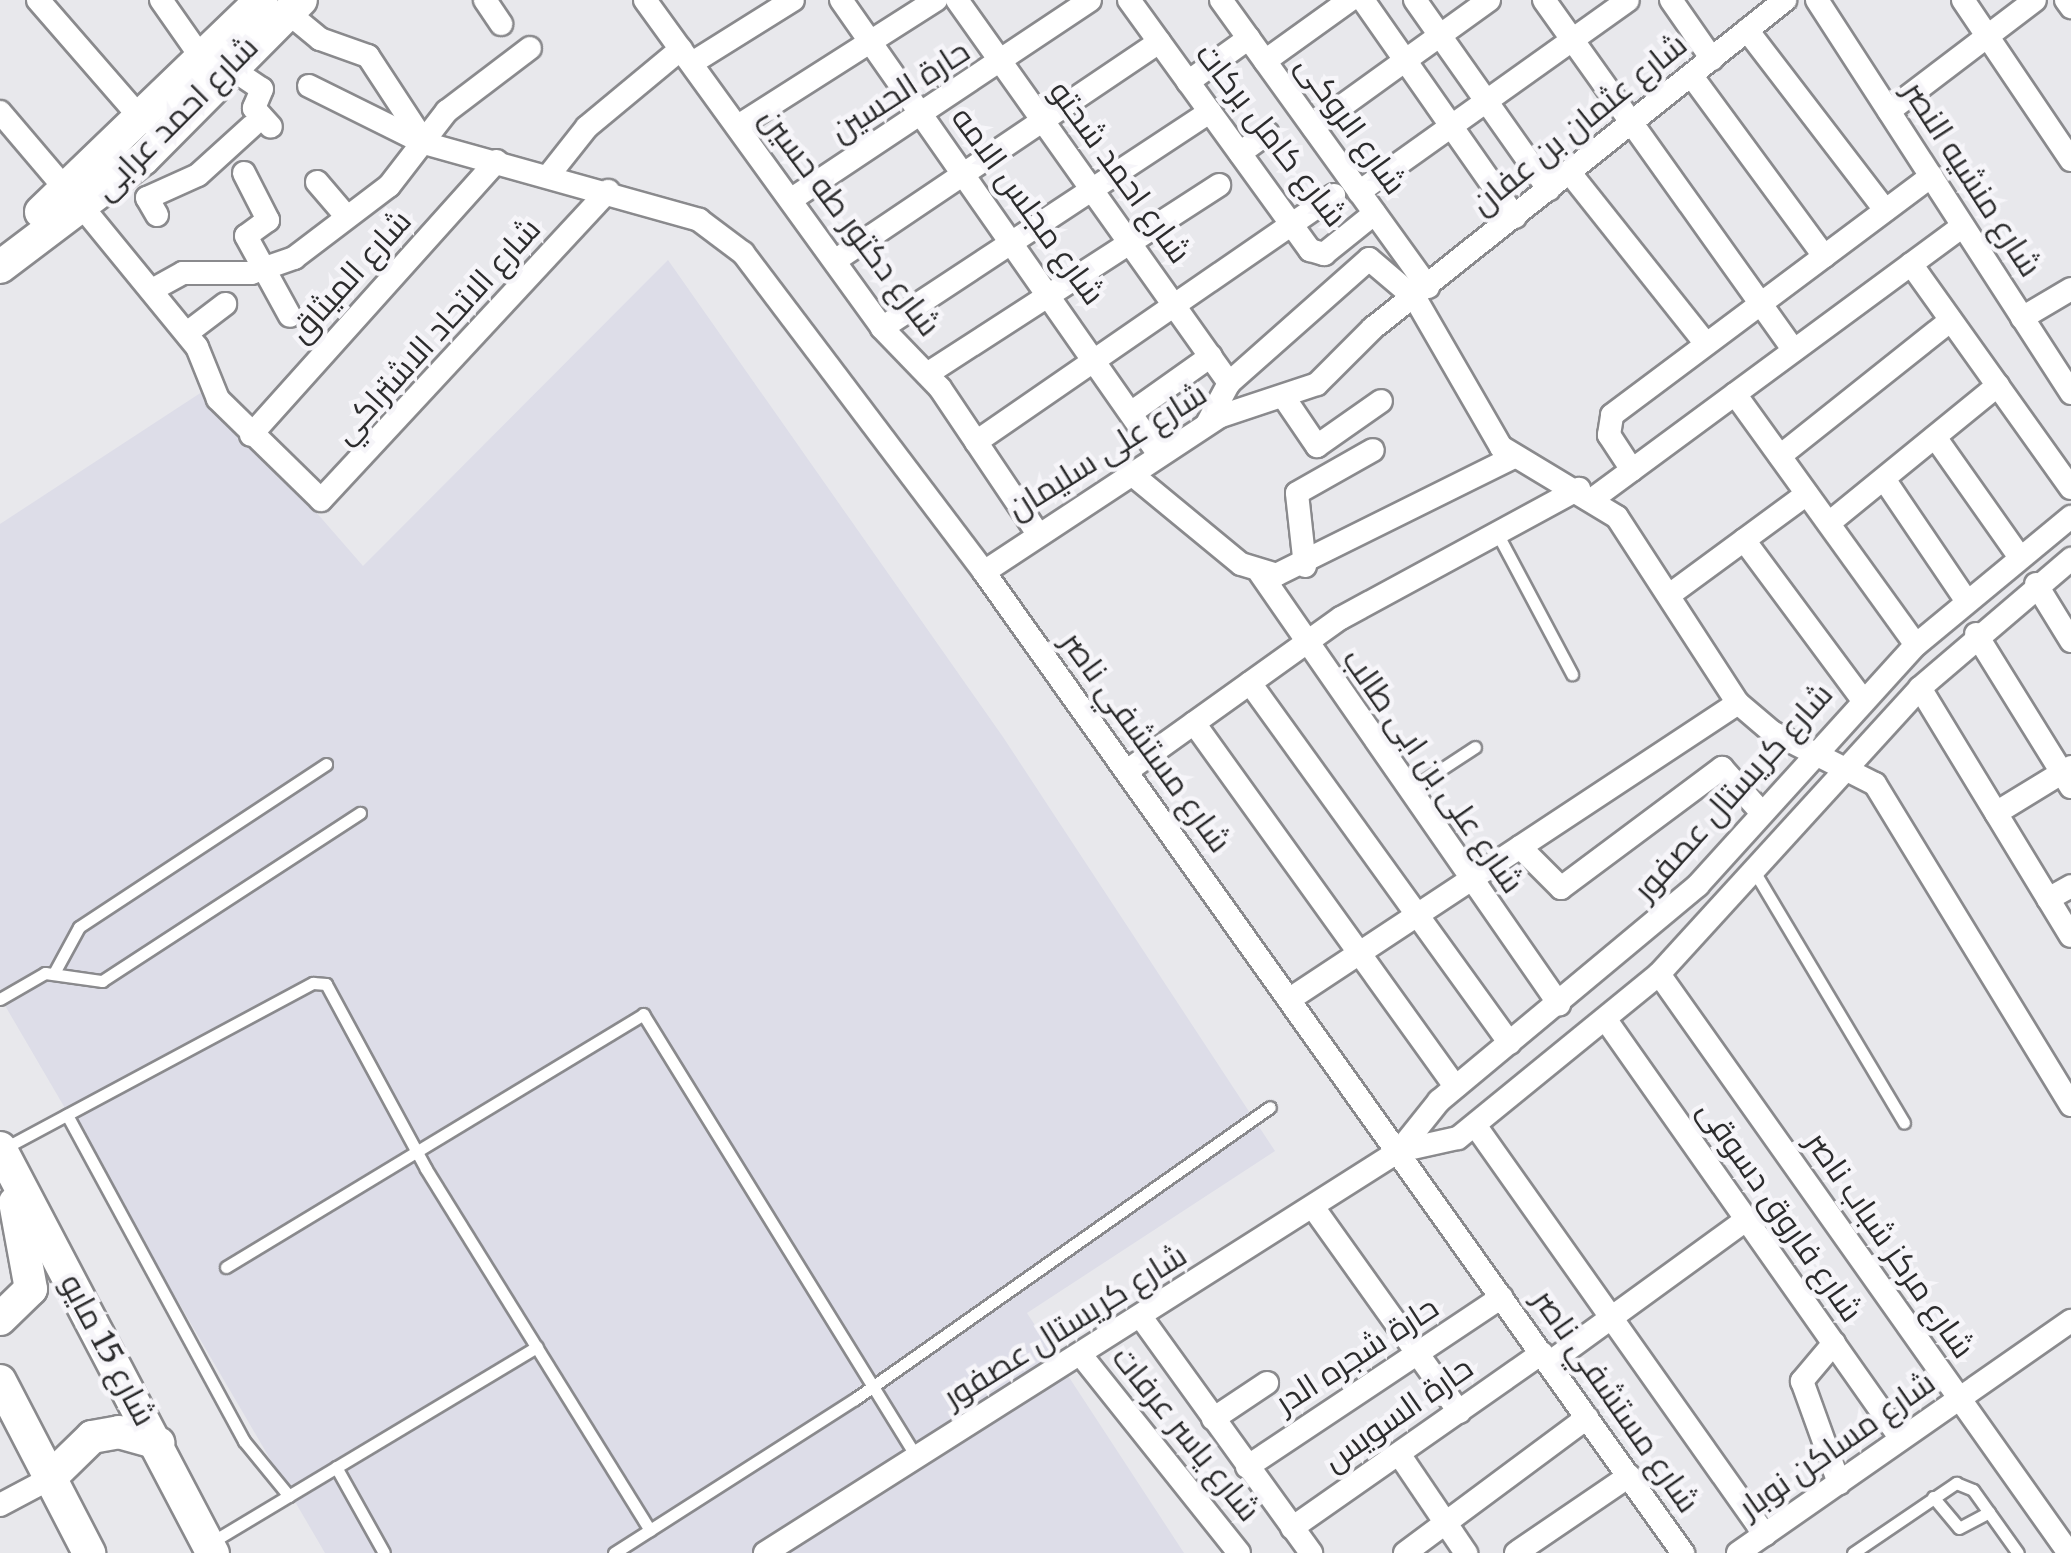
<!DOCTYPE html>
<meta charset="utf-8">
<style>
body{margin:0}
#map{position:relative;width:2071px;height:1553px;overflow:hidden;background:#e8e8ec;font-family:Merriweather,Cairo,serif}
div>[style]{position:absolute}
.built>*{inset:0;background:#dddde8}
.roads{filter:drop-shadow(2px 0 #8a8a8d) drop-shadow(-2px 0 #8a8a8d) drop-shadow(0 2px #8a8a8d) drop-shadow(0 -2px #8a8a8d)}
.lane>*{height:11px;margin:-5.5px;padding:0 5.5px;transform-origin:5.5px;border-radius:5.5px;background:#fff}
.street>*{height:22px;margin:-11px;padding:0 11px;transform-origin:11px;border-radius:11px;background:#fff}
.secondary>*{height:32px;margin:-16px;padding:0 16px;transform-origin:16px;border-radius:16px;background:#fff}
span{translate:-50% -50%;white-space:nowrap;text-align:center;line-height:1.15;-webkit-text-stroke:9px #f6f5f9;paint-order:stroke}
.street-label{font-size:32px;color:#2c2c2d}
</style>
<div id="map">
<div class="built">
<div style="clip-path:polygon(668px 260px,1003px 737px,1275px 1151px,1027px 1313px,1184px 1553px,325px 1553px,0 997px,0 524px,208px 388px,363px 566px)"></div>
</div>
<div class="roads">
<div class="lane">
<div style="left:1497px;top:533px;width:160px;rotate:62deg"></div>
<div style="left:1408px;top:791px;width:80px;rotate:-33.3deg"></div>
<div style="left:1757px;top:876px;width:287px;rotate:59.2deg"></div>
<div style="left:54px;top:973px;width:52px;rotate:-61.5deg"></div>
<div style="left:79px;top:927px;width:296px;rotate:-33.4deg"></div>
<div style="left:0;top:999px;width:52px;rotate:-30deg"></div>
<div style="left:45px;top:973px;width:58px;rotate:8deg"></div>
<div style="left:102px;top:981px;width:308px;rotate:-33.1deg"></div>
<div style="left:67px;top:1115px;width:371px;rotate:61.5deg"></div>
<div style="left:244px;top:1441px;width:71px;rotate:50.7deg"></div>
<div style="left:3px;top:1149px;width:352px;rotate:-28.2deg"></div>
<div style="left:313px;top:983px;width:13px;rotate:4deg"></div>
<div style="left:326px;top:984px;width:210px;rotate:61.6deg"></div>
<div style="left:426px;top:1169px;width:425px;rotate:58.2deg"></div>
<div style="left:226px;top:1267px;width:488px;rotate:-31.2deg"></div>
<div style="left:643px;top:1014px;width:522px;rotate:58.32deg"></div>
<div style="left:336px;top:1467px;width:98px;rotate:60.8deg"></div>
<div style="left:1933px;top:1497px;width:40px;rotate:50deg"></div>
<div style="left:1959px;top:1528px;width:34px;rotate:-28deg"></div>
<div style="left:212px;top:1542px;width:379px;rotate:-31deg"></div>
<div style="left:614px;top:1553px;width:286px;rotate:-32.6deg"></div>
<div style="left:855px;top:1399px;width:507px;rotate:-35.13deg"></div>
<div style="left:1853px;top:1553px;width:125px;rotate:-34.2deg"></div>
<div style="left:1956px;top:1483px;width:18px;rotate:22deg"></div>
<div style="left:1973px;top:1490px;width:77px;rotate:54.5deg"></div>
</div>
<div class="street">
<div style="left:38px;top:0;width:162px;rotate:49deg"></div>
<div style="left:161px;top:0;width:73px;rotate:55deg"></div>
<div style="left:485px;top:0;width:29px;rotate:56deg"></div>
<div style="left:645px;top:0;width:405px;rotate:54.1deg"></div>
<div style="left:882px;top:328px;width:83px;rotate:46deg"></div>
<div style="left:940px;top:388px;width:172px;rotate:56.1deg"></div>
<div style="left:841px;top:0;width:553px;rotate:55.02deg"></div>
<div style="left:957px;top:0;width:470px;rotate:54.6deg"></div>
<div style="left:1129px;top:0;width:309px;rotate:54.1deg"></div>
<div style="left:1310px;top:250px;width:15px;rotate:16deg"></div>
<div style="left:1324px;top:254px;width:65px;rotate:-38.8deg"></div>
<div style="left:1221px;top:0;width:354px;rotate:54.2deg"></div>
<div style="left:1363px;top:0;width:265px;rotate:55deg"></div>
<div style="left:1415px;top:0;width:232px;rotate:54.8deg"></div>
<div style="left:1544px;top:0;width:430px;rotate:54.5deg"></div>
<div style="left:1671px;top:0;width:72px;rotate:55.2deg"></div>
<div style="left:1817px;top:0;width:468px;rotate:57.1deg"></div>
<div style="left:1963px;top:0;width:193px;rotate:56deg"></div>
<div style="left:2066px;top:0;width:9px;rotate:54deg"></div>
<div style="left:286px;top:11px;width:44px;rotate:39.5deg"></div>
<div style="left:320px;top:39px;width:51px;rotate:19.5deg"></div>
<div style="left:368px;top:56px;width:93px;rotate:56.8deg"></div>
<div style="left:1747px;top:30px;width:227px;rotate:52.5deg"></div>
<div style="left:1265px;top:61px;width:105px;rotate:-35.7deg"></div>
<div style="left:692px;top:63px;width:119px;rotate:-32deg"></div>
<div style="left:232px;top:69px;width:36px;rotate:34deg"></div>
<div style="left:262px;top:89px;width:21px;rotate:113deg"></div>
<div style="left:254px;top:108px;width:25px;rotate:48deg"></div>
<div style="left:1691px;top:75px;width:225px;rotate:53.7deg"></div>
<div style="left:1188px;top:82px;width:75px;rotate:-35.8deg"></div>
<div style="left:309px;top:86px;width:128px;rotate:26.4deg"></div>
<div style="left:424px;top:143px;width:286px;rotate:15.6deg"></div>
<div style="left:699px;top:220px;width:55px;rotate:36.9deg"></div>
<div style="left:743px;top:253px;width:400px;rotate:52.9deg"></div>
<div style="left:984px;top:572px;width:1205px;rotate:54.53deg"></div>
<div style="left:1889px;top:111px;width:183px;rotate:-37.2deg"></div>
<div style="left:0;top:112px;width:106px;rotate:49.6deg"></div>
<div style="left:738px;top:126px;width:235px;rotate:-32.5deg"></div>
<div style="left:1313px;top:127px;width:217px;rotate:-35.8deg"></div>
<div style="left:1240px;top:153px;width:34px;rotate:-36deg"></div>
<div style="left:244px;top:173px;width:53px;rotate:62.9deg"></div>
<div style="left:268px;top:220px;width:27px;rotate:144deg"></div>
<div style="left:246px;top:236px;width:91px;rotate:61.2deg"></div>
<div style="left:1570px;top:173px;width:218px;rotate:51.5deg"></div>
<div style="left:549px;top:175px;width:61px;rotate:-51.6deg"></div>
<div style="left:587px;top:127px;width:122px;rotate:-39.7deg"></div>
<div style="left:317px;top:182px;width:45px;rotate:49.5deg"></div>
<div style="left:1359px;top:192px;width:330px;rotate:-35.5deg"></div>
<div style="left:792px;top:199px;width:358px;rotate:-33.7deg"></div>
<div style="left:84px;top:209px;width:178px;rotate:50.7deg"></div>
<div style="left:197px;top:347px;width:56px;rotate:68deg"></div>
<div style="left:218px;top:399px;width:144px;rotate:44.4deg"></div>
<div style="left:321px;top:500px;width:422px;rotate:-47.1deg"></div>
<div style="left:157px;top:215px;width:20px;rotate:-120deg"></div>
<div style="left:147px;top:198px;width:56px;rotate:-24.3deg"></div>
<div style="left:198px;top:175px;width:73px;rotate:-42.2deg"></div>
<div style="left:836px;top:260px;width:390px;rotate:-34deg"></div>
<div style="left:1911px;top:264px;width:275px;rotate:54.5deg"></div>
<div style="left:152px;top:290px;width:35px;rotate:-29deg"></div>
<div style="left:183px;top:273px;width:68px"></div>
<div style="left:251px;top:273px;width:46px;rotate:-19.2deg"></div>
<div style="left:294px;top:258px;width:119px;rotate:-37.2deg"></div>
<div style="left:389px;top:186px;width:95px;rotate:-52.3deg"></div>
<div style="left:447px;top:111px;width:104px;rotate:-37.2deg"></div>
<div style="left:2022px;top:318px;width:57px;rotate:-30.6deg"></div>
<div style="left:882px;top:328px;width:393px;rotate:-33.4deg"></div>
<div style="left:187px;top:333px;width:48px;rotate:-37.3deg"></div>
<div style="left:927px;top:374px;width:348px;rotate:-32.9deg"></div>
<div style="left:1735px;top:394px;width:309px;rotate:54.2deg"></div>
<div style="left:1285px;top:399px;width:57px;rotate:55.8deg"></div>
<div style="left:1317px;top:446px;width:78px;rotate:-35.1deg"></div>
<div style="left:1135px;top:410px;width:93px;rotate:-35.4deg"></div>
<div style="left:1207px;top:424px;width:47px;rotate:-61.8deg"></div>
<div style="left:1229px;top:383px;width:187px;rotate:-41.5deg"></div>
<div style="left:1369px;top:259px;width:60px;rotate:40.3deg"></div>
<div style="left:1415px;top:298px;width:172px;rotate:60deg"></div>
<div style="left:1501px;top:447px;width:135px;rotate:31.1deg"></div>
<div style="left:1617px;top:517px;width:222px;rotate:57deg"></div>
<div style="left:1738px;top:703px;width:45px;rotate:40.5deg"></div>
<div style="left:1772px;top:732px;width:115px;rotate:26.8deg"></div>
<div style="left:1875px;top:784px;width:376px;rotate:58.6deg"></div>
<div style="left:251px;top:435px;width:368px;rotate:-48.1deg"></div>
<div style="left:1935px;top:437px;width:146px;rotate:54.8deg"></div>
<div style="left:976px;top:442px;width:435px;rotate:-34.6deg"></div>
<div style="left:1780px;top:456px;width:218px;rotate:-38.5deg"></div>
<div style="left:1632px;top:470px;width:42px;rotate:-123.3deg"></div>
<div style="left:1609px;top:435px;width:20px;rotate:-81deg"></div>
<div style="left:1612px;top:415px;width:399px;rotate:-36.8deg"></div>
<div style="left:1128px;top:471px;width:146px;rotate:39.5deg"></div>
<div style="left:1241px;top:564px;width:37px;rotate:17deg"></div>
<div style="left:1276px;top:575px;width:263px;rotate:-26.4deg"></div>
<div style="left:1884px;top:479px;width:146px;rotate:55.9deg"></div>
<div style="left:1594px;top:498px;width:458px;rotate:-36.4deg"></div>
<div style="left:1829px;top:523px;width:218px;rotate:-39.2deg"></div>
<div style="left:1744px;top:540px;width:198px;rotate:53.4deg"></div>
<div style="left:1305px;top:566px;width:73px;rotate:-96.3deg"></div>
<div style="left:1297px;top:493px;width:87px;rotate:-29.5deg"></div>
<div style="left:984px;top:572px;width:284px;rotate:-33.4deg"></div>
<div style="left:1221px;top:416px;width:101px;rotate:-18.4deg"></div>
<div style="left:1317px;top:384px;width:79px;rotate:-45deg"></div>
<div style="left:1373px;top:328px;width:527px;rotate:-38.52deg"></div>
<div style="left:1260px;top:573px;width:525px;rotate:55.25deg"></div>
<div style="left:2036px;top:584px;width:67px;rotate:58.4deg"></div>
<div style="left:1672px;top:593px;width:167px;rotate:-36.3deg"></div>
<div style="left:1976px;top:634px;width:180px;rotate:58.2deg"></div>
<div style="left:1250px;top:683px;width:444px;rotate:54.2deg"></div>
<div style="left:1920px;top:688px;width:290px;rotate:58.7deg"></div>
<div style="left:1194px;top:723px;width:448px;rotate:54.3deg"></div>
<div style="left:1127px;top:771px;width:263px;rotate:-35.6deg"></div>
<div style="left:1341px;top:618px;width:271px;rotate:-28.5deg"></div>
<div style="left:1996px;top:813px;width:88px;rotate:-31.5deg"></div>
<div style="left:1520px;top:847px;width:58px;rotate:45deg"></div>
<div style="left:1561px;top:888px;width:201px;rotate:-36.7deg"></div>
<div style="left:1722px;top:768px;width:60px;rotate:48.4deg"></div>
<div style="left:2048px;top:899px;width:26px;rotate:-29deg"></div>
<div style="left:1659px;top:974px;width:709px;rotate:54.7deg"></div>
<div style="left:1290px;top:999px;width:537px;rotate:-33.45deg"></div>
<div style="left:1606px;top:1020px;width:512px;rotate:54.85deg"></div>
<div style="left:1475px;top:1125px;width:502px;rotate:54.73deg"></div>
<div style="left:1399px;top:1151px;width:60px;rotate:-12.4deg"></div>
<div style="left:1458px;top:1138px;width:259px;rotate:-39.2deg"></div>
<div style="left:1659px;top:974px;width:387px;rotate:-47.6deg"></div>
<div style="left:1920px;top:688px;width:199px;rotate:-40.5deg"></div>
<div style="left:1313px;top:1207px;width:252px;rotate:54.5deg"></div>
<div style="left:1141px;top:1317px;width:291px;rotate:54.2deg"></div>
<div style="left:1834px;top:1343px;width:50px;rotate:130.1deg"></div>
<div style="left:1802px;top:1381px;width:109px;rotate:70.1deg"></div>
<div style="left:1081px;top:1355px;width:253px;rotate:51.4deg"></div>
<div style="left:1549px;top:1363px;width:243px;rotate:-36deg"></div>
<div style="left:1213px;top:1419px;width:65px;rotate:-33.7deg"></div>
<div style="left:1399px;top:1454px;width:120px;rotate:55.9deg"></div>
<div style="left:1247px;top:1467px;width:306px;rotate:-33.7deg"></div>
<div style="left:0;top:1505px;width:55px;rotate:-28deg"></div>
<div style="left:1292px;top:1528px;width:305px;rotate:-35deg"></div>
<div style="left:765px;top:1553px;width:751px;rotate:-32.38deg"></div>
<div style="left:1399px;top:1151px;width:64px;rotate:-51.3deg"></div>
<div style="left:1439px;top:1101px;width:337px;rotate:-39.8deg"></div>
<div style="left:1698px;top:885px;width:324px;rotate:-47.8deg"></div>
<div style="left:1916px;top:645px;width:201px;rotate:-39.6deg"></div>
<div style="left:1405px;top:1553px;width:227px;rotate:-36.6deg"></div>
<div style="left:1516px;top:1553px;width:137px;rotate:-34.3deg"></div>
<div style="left:1738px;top:1553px;width:406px;rotate:-34.9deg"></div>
</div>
<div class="secondary">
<div style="left:41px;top:212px;width:306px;rotate:-43.9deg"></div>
<div style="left:0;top:267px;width:179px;rotate:-37.1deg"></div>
<div style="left:143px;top:159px;width:224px;rotate:-45.2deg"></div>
<div style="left:0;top:1148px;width:458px;rotate:62.3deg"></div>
<div style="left:0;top:1319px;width:43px;rotate:-44.1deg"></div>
<div style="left:31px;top:1289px;width:88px;rotate:-100.4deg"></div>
<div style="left:0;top:1381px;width:194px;rotate:62.6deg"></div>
<div style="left:49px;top:1479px;width:60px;rotate:-44.3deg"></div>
<div style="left:92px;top:1437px;width:27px;rotate:-10deg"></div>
<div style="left:119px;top:1432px;width:41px;rotate:15.8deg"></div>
</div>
</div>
<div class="street-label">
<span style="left:900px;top:91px;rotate:-33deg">حارة الحسين</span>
<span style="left:176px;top:118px;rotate:-45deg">شارع احمد عرابى</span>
<span style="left:1579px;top:124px;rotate:-39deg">شارع عثمان بن عفان</span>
<span style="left:1351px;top:125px;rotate:54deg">شارع الروكى</span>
<span style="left:1271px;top:135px;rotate:52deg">شارع كامل بركات</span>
<span style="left:1120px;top:172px;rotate:54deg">شارع احمد شحتو</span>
<span style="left:1972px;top:179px;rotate:57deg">شارع منشيه النصر</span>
<span style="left:1028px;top:206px;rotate:54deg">شارع مجلس الامه</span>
<span style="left:850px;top:222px;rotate:53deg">شارع دكتور طه حسين</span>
<span style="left:350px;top:276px;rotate:-48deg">شارع الميثاق</span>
<span style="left:437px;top:331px;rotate:-48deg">شارع الاتحاد الاشتراكي</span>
<span style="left:1107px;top:451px;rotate:-32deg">شارع على سليمان</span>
<span style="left:1146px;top:742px;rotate:54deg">شارع مستشفي ناصر</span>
<span style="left:1433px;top:771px;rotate:55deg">شارع على بن ابى طالب</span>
<span style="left:1733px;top:792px;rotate:-48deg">شارع كريستال عصفور</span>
<span style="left:1780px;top:1211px;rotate:55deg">شارع فاروق دسوقى</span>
<span style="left:1890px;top:1245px;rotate:55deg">شارع مركز شباب ناصر</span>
<span style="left:1065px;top:1326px;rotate:-32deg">شارع كريستال عصفور</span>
<span style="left:108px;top:1350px;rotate:62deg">شارع 15 مايو</span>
<span style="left:1357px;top:1355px;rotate:-33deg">حارة شجره الدر</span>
<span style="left:1616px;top:1401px;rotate:55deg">شارع مستشفي ناصر</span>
<span style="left:1398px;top:1414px;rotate:-35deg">حارة السويس</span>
<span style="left:1186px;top:1434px;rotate:51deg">شارع ياسر عرفات</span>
<span style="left:1837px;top:1445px;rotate:-35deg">شارع مساكن نوبار</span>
</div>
</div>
